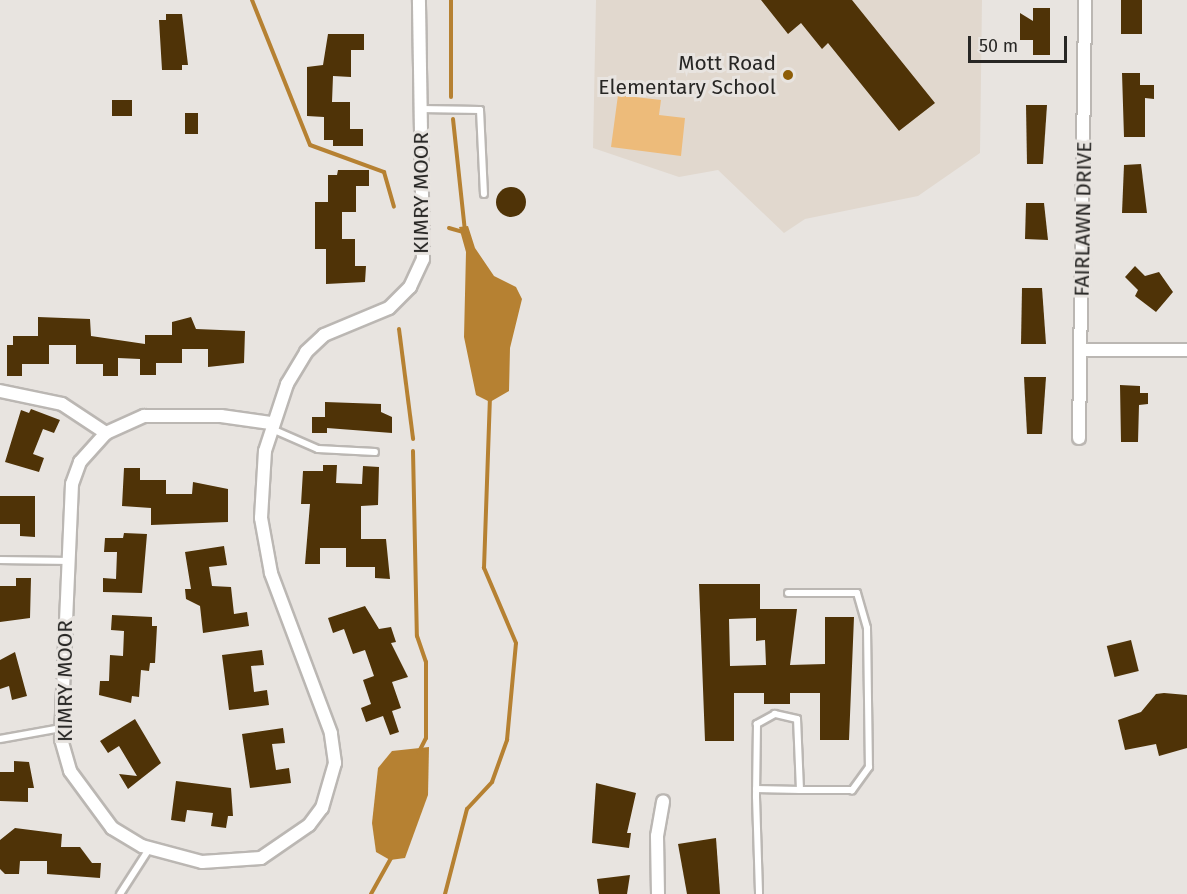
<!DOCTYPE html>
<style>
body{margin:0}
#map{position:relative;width:1187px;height:894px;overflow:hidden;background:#e8e4e0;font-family:"Fira Sans",sans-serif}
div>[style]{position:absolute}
.built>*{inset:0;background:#e1d8ce}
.green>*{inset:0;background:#edbb7a}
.water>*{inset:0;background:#b68132}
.stream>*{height:4px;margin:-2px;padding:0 2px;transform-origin:2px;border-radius:2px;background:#b68132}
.building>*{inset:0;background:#4f3307;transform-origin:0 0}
.round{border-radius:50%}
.roads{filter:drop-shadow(2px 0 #bbb7b3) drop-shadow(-2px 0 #bbb7b3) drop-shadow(0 2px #bbb7b3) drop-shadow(0 -2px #bbb7b3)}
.service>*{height:6px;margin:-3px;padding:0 3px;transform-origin:3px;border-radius:3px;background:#fff}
.minor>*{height:12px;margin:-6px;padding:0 6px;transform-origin:6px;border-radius:6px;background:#fff}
.dots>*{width:16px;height:16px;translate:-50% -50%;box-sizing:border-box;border:3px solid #e8e4e0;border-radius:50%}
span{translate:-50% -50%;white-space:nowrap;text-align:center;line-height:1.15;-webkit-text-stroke:6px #e8e4e0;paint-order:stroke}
.poi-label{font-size:21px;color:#272624}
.right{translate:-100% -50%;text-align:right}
.street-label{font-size:21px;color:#272624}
.scale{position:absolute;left:968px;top:36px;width:99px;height:27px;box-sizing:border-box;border:3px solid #272624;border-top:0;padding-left:8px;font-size:18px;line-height:21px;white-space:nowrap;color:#272624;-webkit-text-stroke:4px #e8e4e0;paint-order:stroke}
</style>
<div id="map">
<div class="built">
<div style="clip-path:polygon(596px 0,982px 0,980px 153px,918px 196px,805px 219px,784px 233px,718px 170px,679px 177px,593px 148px)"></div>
</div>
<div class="green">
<div style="clip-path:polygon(618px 95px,661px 100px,659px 115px,685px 118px,681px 156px,611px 147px)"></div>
</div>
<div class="water">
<div style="clip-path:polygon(468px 226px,475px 248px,494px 276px,516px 287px,522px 299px,510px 348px,509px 391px,490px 402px,476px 395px,464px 337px,466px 252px,459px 227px)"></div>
<div style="clip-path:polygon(429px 747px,428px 795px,405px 858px,390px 860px,376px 852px,372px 823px,378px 768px,392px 751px)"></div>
</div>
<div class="stream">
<div style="left:252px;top:0;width:156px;rotate:68.2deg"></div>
<div style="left:310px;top:145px;width:79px;rotate:20deg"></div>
<div style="left:384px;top:172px;width:36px;rotate:74deg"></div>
<div style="left:451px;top:97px;width:97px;rotate:-90deg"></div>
<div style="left:453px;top:119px;width:113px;rotate:83.9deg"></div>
<div style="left:449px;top:228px;width:15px;rotate:16deg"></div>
<div style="left:399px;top:329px;width:111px;rotate:82.7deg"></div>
<div style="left:413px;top:451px;width:185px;rotate:88.8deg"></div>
<div style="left:417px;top:636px;width:28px;rotate:71deg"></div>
<div style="left:426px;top:662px;width:76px;rotate:90deg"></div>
<div style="left:426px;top:738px;width:16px;rotate:117deg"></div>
<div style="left:371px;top:894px;width:41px;rotate:-60.9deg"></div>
<div style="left:445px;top:894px;width:88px;rotate:-75.5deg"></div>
<div style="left:467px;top:809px;width:37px;rotate:-47deg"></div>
<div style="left:492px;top:782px;width:45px;rotate:-70.3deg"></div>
<div style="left:507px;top:740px;width:97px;rotate:-84.7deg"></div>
<div style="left:516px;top:643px;width:82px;rotate:-113.1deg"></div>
<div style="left:484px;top:568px;width:169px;rotate:-88deg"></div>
</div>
<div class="building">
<div style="clip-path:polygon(761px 0,852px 0,935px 103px,899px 131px,828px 43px,822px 49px,801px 23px,788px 34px)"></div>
<div style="left:1121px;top:0;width:21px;height:34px"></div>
<div style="clip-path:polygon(1033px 8px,1050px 8px,1050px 55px,1033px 55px,1033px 40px,1020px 40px,1020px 13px,1033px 21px)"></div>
<div style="clip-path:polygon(166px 14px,182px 14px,188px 65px,182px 65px,182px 70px,162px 70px,159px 20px,166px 20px)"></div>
<div style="clip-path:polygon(328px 34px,364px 34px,364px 50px,351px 50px,351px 77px,333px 76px,332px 102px,350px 102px,350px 129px,363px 129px,363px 146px,333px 146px,333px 140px,324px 140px,324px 117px,307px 116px,307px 67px,323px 65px)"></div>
<div style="clip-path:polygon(1122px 73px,1140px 73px,1140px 85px,1154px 85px,1154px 99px,1145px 98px,1145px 137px,1124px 137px)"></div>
<div style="left:112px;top:100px;width:20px;height:16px"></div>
<div style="clip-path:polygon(1026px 105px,1047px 105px,1043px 164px,1027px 164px)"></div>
<div style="left:185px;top:113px;width:13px;height:21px"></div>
<div style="clip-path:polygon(1141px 164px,1147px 213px,1122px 213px,1124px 165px)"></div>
<div style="clip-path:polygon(338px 170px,369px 170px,369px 186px,356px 186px,356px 212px,342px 212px,342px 239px,355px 239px,355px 266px,366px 266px,365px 282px,326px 284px,326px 249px,315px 249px,315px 202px,328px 202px,328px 175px,337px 175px)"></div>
<div class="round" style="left:496px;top:187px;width:30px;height:30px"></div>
<div style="clip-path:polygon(1026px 203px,1044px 203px,1048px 240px,1025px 239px)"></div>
<div style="clip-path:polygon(1135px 266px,1145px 276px,1159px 272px,1173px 292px,1156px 312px,1135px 296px,1138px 290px,1125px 277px)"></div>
<div style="clip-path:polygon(1022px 288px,1042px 288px,1046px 344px,1021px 344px)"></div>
<div style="clip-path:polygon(38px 317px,90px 319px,91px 336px,145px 344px,145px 335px,172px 335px,172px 322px,191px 317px,196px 329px,245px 331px,244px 363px,208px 367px,208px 349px,182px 349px,182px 363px,156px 363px,156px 375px,140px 375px,140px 359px,118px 358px,118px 376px,103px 376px,103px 364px,76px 364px,76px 345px,49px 345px,49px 364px,22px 364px,22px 376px,7px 376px,7px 345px,13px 345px,13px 336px,38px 336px)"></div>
<div style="clip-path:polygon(1024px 377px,1046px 377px,1042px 434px,1027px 434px)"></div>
<div style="clip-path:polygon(1120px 385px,1140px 386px,1140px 393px,1148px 393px,1148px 404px,1139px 405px,1138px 442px,1121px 442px)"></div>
<div style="clip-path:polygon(325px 402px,381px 404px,381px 412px,392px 417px,392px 433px,327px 428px,327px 433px,312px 433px,312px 417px,325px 417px)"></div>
<div style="clip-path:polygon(31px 409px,60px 420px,54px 433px,43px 429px,33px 454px,44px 458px,39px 472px,5px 462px,21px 410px,29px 413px)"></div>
<div style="clip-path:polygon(323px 465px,337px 465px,336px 483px,362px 484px,363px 466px,379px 467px,378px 505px,361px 506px,361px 539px,386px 539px,390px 579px,375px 578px,375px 567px,346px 567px,346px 548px,320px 548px,320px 564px,305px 564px,310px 504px,301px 504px,303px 471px,323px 471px)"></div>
<div style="clip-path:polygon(124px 468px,140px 468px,140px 480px,166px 480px,166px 494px,192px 494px,193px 482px,228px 489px,228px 522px,151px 525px,151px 508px,122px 506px)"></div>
<div style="clip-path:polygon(0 496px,35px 496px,35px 537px,20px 536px,20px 524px,0 524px)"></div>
<div style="clip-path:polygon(124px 533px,147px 534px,142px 593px,103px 592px,103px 578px,116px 579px,117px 552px,104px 552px,105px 538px,123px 538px)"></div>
<div style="clip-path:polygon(224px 546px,227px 565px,209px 567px,212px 586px,231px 587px,234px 614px,247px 612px,249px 626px,203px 633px,200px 606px,186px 599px,185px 589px,191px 589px,185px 552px)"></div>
<div style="clip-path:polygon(16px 578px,31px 578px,30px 618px,0 622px,0 586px,16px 586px)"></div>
<div style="clip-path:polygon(evenodd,699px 584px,760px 584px,760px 609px,797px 609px,790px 665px,825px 664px,825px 617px,854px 617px,849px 740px,820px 740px,820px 693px,790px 693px,790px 704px,764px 704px,764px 693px,734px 693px,734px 741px,705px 741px,699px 584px,756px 618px,756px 641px,765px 640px,766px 665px,730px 666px,729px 619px,756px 618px)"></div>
<div style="clip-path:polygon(365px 606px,379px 629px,391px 627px,396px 642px,391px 643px,408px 677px,392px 682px,401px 708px,392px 711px,399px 732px,390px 735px,383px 716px,366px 722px,361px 708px,371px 704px,363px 680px,374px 676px,365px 650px,353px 654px,344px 629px,333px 633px,328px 618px)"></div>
<div style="clip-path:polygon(112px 615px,152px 617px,152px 626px,157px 626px,155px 663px,150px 663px,149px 671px,141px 670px,139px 697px,132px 696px,131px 703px,99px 695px,100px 681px,109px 681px,110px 655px,123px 656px,124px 631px,111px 630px)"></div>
<div style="left:1131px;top:640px;width:32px;height:25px;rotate:76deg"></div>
<div style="clip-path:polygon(262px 650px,264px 665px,251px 666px,254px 692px,267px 690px,269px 705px,229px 710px,222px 655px)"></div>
<div style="clip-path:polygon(15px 652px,27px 696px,12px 700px,9px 686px,0 689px,0 660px)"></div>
<div style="clip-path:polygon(1164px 693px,1187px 695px,1187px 748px,1159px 756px,1156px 744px,1125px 750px,1118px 720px,1141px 712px,1156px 694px)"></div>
<div style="clip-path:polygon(135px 719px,161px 763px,128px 789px,119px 774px,137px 776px,119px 746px,108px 753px,100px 741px)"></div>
<div style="clip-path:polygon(283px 728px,285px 743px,272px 744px,276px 770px,289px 768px,291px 783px,250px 788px,242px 734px)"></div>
<div style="clip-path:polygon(14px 761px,29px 762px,34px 788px,28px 788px,28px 802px,0 801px,0 772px,14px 772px)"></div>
<div style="clip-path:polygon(176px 781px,231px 788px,233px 816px,228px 816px,226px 828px,211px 826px,213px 813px,187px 810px,185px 822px,171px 820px)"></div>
<div style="clip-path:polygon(596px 783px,636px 793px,627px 833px,631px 833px,629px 848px,592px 843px)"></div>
<div style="clip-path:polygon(15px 828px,62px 834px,61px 847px,80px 847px,92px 863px,101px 863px,100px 878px,47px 874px,47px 861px,20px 861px,19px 874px,5px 874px,0 869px,0 840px)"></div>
<div style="clip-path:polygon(716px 838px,720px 894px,687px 894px,678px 844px)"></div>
<div style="clip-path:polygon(630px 875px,627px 894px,599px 894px,597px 879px)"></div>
</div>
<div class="roads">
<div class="service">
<div style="left:421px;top:109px;width:59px;rotate:1deg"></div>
<div style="left:480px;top:110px;width:84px;rotate:87.3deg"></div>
<div style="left:272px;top:429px;width:50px;rotate:23.5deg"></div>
<div style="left:318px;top:449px;width:57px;rotate:3deg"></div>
<div style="left:0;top:560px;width:68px;rotate:0.8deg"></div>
<div style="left:788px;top:593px;width:69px"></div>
<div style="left:857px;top:593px;width:36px;rotate:74deg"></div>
<div style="left:867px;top:628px;width:139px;rotate:89.2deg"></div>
<div style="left:869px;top:767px;width:29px;rotate:126deg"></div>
<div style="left:852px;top:790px;width:52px;rotate:180deg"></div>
<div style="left:0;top:739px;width:62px;rotate:-10.2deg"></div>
<div style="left:756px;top:789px;width:44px;rotate:1.3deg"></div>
<div style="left:800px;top:790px;width:71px;rotate:-92.4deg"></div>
<div style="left:797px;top:719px;width:23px;rotate:-167deg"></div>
<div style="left:775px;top:714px;width:21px;rotate:151deg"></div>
<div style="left:757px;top:724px;width:73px;rotate:90.8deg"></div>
<div style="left:756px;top:797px;width:97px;rotate:88.2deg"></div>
<div style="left:120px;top:894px;width:54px;rotate:-57.2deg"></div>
</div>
<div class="minor">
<div style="left:1081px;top:350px;width:106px"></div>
<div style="left:0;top:391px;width:63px;rotate:11.8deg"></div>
<div style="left:62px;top:404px;width:53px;rotate:33.4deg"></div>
<div style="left:106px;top:433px;width:42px;rotate:-24.1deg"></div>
<div style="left:144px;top:416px;width:77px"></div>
<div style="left:221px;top:416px;width:50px;rotate:8deg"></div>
<div style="left:106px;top:433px;width:39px;rotate:132deg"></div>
<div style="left:80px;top:462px;width:23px;rotate:110deg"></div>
<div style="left:72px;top:484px;width:255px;rotate:92.5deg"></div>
<div style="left:61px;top:739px;width:33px;rotate:74deg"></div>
<div style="left:70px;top:771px;width:71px;rotate:53.6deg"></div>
<div style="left:112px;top:828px;width:35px;rotate:31deg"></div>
<div style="left:142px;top:846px;width:62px;rotate:14.9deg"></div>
<div style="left:202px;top:862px;width:59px;rotate:-3.9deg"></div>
<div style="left:261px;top:858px;width:58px;rotate:-34.5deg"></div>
<div style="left:309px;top:825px;width:21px;rotate:-53deg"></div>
<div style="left:322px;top:808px;width:47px;rotate:-73.9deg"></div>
<div style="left:335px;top:763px;width:30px;rotate:-98deg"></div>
<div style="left:331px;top:733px;width:171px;rotate:-110.6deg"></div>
<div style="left:271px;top:573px;width:56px;rotate:-100.3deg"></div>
<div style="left:261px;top:518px;width:67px;rotate:-86.6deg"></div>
<div style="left:265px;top:451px;width:71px;rotate:-71.8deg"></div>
<div style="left:287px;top:384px;width:37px;rotate:-59deg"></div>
<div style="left:306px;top:352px;width:25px;rotate:-43deg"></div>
<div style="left:324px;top:335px;width:70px;rotate:-22.6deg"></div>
<div style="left:389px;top:308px;width:30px;rotate:-45deg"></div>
<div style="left:410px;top:287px;width:31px;rotate:-65deg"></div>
<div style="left:423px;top:259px;width:259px;rotate:-90.9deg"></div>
<div style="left:1079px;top:438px;width:438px;rotate:-89.2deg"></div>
<div style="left:658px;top:894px;width:58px;rotate:-91deg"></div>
<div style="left:657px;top:836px;width:35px;rotate:-80deg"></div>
</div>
</div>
<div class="dots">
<div style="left:788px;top:75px;background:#8d5d07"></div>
</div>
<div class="poi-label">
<span class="right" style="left:776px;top:75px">Mott Road<br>Elementary School</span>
</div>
<div class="street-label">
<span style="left:421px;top:193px;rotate:-90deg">KIMRY MOOR</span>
<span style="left:1083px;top:219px;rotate:-89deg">FAIRLAWN DRIVE</span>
<span style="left:65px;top:681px;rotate:-90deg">KIMRY MOOR</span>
</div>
<div class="scale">50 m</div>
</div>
